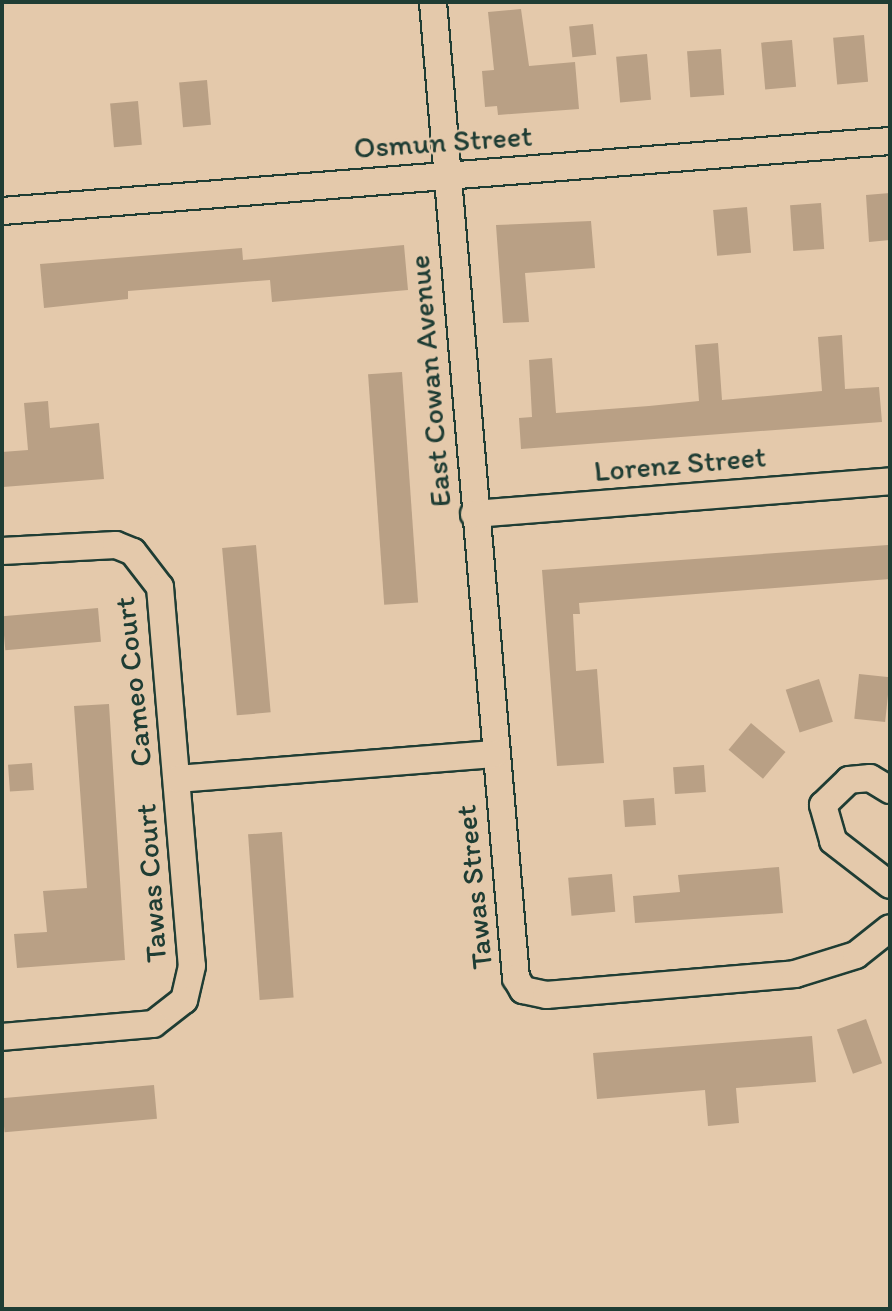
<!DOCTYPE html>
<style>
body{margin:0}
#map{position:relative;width:892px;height:1311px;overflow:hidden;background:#e4c9ab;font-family:Itim,sans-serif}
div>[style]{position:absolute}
.building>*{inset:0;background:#b9a085;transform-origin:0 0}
.roads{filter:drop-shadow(2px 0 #1f3d34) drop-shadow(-2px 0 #1f3d34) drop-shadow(0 2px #1f3d34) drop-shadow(0 -2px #1f3d34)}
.minor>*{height:26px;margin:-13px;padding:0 13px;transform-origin:13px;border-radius:13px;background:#e4c9ab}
span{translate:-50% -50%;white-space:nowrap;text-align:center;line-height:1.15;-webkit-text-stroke:5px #e4c9ab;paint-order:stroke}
.street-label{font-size:30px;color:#1f3d34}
.frame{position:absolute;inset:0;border:4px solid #1f3d34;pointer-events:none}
</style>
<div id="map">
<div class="building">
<div style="clip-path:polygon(521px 9px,529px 66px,575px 62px,579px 109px,498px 115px,497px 106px,485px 107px,482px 71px,494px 70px,488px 12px)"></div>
<div style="left:593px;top:24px;width:31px;height:24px;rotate:84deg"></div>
<div style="left:864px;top:35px;width:47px;height:31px;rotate:85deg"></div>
<div style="left:792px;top:40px;width:47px;height:31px;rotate:85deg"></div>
<div style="left:721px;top:49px;width:46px;height:34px;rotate:86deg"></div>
<div style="left:647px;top:54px;width:46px;height:31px;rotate:85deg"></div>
<div style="left:207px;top:80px;width:45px;height:28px;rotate:85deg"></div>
<div style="left:138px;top:101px;width:44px;height:28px;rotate:85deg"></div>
<div style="clip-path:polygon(890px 193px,890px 240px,869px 242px,866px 195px)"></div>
<div style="left:821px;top:203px;width:46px;height:31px;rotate:86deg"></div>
<div style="left:747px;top:207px;width:46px;height:34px;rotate:85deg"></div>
<div style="clip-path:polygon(591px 221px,595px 268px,525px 273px,529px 322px,503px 323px,496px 225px)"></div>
<div style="clip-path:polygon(404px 245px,408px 290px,272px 302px,270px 280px,128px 291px,128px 299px,44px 308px,40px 264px,242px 248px,243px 260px)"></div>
<div style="clip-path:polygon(842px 335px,845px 389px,879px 387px,882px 422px,521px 449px,519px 418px,532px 417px,529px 360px,552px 358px,556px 413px,649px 406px,699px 401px,695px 345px,718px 343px,722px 400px,822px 391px,818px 337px)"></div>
<div style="left:402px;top:372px;width:231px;height:34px;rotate:86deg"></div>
<div style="clip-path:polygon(48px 401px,50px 428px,99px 423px,104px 479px,3px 487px,2px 452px,28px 450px,24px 403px)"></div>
<div style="left:256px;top:545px;width:168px;height:34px;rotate:85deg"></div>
<div style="clip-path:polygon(888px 545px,890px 579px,579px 603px,580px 614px,573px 614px,576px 671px,597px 669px,604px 763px,557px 766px,542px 570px)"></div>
<div style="left:98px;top:608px;width:34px;height:96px;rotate:85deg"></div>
<div style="left:859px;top:674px;width:31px;height:45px;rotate:6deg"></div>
<div style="left:819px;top:679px;width:45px;height:35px;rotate:72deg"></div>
<div style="clip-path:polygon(109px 704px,125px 960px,17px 968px,14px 934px,47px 932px,43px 891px,87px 888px,74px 706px)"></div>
<div style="left:751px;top:723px;width:45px;height:35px;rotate:40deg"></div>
<div style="left:32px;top:763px;width:27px;height:24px;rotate:86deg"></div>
<div style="left:704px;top:765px;width:27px;height:31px;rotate:86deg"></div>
<div style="left:654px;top:798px;width:27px;height:31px;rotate:86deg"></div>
<div style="left:282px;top:832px;width:166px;height:34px;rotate:86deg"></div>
<div style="clip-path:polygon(779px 867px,783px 913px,635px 923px,633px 896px,680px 892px,678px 875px)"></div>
<div style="left:612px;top:874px;width:38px;height:44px;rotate:85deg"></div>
<div style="left:866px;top:1019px;width:47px;height:31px;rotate:70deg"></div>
<div style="clip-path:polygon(812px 1036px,816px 1082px,736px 1088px,739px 1123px,708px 1126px,705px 1090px,597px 1099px,593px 1053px)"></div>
<div style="left:154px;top:1085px;width:34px;height:153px;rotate:85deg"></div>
</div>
<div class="roads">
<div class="minor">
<div style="left:433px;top:2px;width:980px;rotate:85.14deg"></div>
<div style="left:516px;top:978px;width:14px;rotate:60deg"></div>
<div style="left:523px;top:990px;width:24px;rotate:12deg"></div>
<div style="left:546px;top:995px;width:250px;rotate:-4.8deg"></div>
<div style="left:795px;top:974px;width:64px;rotate:-17.3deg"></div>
<div style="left:856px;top:955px;width:43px;rotate:-38.5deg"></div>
<div style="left:2px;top:211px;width:891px;rotate:-4.51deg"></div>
<div style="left:474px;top:514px;width:417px;rotate:-4.5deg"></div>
<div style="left:2px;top:551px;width:114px;rotate:-3deg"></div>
<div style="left:116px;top:545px;width:18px;rotate:22deg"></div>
<div style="left:133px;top:552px;width:44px;rotate:52.4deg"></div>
<div style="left:160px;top:587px;width:380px;rotate:85.2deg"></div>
<div style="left:192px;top:966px;width:35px;rotate:103deg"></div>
<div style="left:184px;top:1000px;width:39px;rotate:142deg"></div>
<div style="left:153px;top:1024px;width:152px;rotate:175.1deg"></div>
<div style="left:177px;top:779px;width:318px;rotate:-4.5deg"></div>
<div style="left:890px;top:790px;width:23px;rotate:-149deg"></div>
<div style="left:870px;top:778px;width:21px;rotate:175deg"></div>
<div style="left:849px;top:780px;width:36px;rotate:136deg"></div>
<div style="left:823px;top:805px;width:37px;rotate:74deg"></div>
<div style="left:833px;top:841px;width:72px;rotate:37.7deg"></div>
</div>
</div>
<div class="street-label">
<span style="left:443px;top:142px;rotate:-4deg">Osmun Street</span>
<span style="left:430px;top:381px;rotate:-95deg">East Cowan Avenue</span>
<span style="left:680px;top:464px;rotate:-5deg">Lorenz Street</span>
<span style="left:133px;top:682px;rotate:-96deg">Cameo Court</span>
<span style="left:151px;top:883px;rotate:-94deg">Tawas Court</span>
<span style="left:474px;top:887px;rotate:-96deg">Tawas Street</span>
</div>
<div class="frame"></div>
</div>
